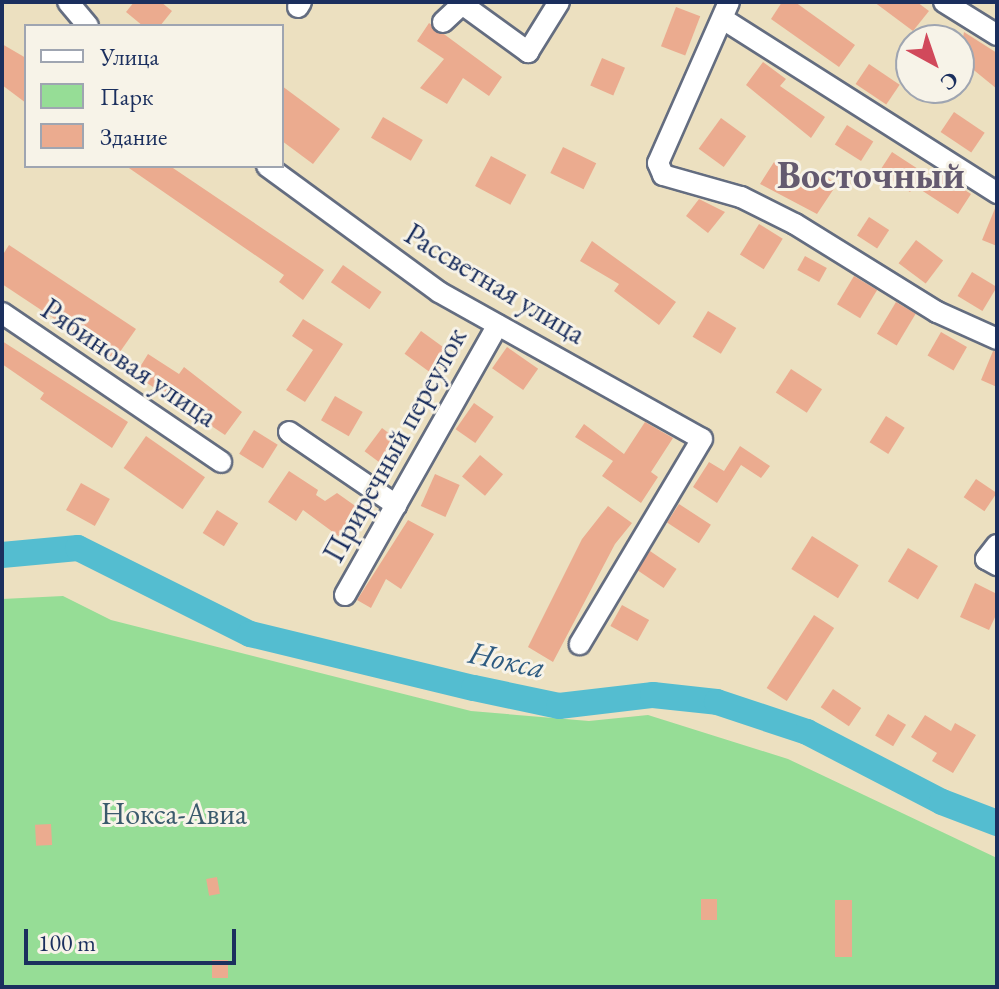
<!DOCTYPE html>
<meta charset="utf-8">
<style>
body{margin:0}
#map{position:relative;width:999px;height:989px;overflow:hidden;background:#ece0c0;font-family:"EB Garamond",serif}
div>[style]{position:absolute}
.green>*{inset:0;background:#96dd96}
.river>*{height:26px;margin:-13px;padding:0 13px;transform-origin:13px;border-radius:13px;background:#54bdd0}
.building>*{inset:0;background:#ebab8f;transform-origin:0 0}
.roads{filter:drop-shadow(2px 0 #646d80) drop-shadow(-2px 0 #646d80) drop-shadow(0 2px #646d80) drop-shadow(0 -2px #646d80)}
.minor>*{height:20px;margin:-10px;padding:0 10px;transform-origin:10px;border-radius:10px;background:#fff}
span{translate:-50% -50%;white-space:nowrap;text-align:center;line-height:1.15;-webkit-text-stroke:6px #f7f3e8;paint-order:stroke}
.street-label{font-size:30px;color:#1b2f5e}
.park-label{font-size:30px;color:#3a5a6c}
.water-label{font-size:32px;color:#2c5a80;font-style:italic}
.district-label{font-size:38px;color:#645a6f;font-weight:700}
.frame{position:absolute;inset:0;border:4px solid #1b2f5e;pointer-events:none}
.legend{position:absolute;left:24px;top:24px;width:260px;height:144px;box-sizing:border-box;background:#f7f3e8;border:2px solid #9fa5b1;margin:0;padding:10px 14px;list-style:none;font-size:24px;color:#1b2f5e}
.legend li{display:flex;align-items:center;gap:16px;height:40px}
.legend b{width:40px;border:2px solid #9fa5b1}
.north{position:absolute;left:895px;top:24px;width:80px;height:80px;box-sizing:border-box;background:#f7f3e8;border:2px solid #9fa5b1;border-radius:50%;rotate:140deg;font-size:22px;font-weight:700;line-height:32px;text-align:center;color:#1b2f5e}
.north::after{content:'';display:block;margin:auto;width:28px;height:36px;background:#d1495b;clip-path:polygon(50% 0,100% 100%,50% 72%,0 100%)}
.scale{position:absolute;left:24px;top:929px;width:212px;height:36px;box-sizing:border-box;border:4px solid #1b2f5e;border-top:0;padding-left:10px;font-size:24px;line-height:28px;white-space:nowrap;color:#1b2f5e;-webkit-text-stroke:6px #f7f3e8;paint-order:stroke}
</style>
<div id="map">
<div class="green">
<div style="clip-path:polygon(63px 596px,111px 620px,471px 711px,589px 721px,648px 715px,788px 759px,997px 858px,997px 987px,2px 987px,2px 599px)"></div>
</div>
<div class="river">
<div style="left:2px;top:555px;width:76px;rotate:-5.3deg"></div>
<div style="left:78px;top:548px;width:192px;rotate:26.6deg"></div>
<div style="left:250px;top:634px;width:230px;rotate:13.6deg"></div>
<div style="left:474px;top:688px;width:87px;rotate:12deg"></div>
<div style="left:559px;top:706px;width:95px;rotate:-6.7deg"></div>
<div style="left:653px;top:695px;width:64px;rotate:6.2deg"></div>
<div style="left:717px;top:702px;width:95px;rotate:18.4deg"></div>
<div style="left:807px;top:732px;width:152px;rotate:27.4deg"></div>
<div style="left:942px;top:802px;width:59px;rotate:20.9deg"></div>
</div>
<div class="building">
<div style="clip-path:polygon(134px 2px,161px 2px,172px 11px,160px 26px,143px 26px,126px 12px)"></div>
<div style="clip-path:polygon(782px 2px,795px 2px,855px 45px,839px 67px,771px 19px)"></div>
<div style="clip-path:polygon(874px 2px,917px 2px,929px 11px,913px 31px)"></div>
<div style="left:676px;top:7px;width:26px;height:42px;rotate:21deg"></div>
<div style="clip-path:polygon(429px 23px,502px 77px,489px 96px,463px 78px,447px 104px,420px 88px,444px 59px,417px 41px)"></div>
<div style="clip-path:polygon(964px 32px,997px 53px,997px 89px,959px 58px)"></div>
<div style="clip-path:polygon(2px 44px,26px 58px,26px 103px,2px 85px)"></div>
<div style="left:602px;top:58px;width:25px;height:30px;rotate:23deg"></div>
<div style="clip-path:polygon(763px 62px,786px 79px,780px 86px,825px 117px,811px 138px,746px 85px)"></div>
<div style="left:869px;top:64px;width:37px;height:24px;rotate:34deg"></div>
<div style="clip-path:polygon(282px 86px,340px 129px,313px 164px,282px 141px)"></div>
<div style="left:954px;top:112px;width:37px;height:24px;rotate:34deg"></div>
<div style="left:383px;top:117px;width:46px;height:24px;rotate:30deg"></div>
<div style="left:721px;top:118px;width:31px;height:38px;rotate:36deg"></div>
<div style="left:847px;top:125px;width:31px;height:23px;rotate:32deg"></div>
<div style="left:563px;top:147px;width:37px;height:29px;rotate:26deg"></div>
<div style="clip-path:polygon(892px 152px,935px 180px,939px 173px,971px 194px,958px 214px,915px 186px,910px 192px,879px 172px)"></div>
<div style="left:491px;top:156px;width:40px;height:34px;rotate:28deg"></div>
<div style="clip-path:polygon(774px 162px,806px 183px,815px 170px,837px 184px,817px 214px,760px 184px)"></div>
<div style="clip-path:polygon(126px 166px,170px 166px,324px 270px,303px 300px,279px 282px,284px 275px)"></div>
<div style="clip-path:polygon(699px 199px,725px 212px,708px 233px,686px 216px)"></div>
<div style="clip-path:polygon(996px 206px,997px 206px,997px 246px,982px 240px)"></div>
<div style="left:869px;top:217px;width:24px;height:22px;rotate:33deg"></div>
<div style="left:759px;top:224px;width:28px;height:36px;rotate:32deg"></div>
<div style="left:916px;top:240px;width:34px;height:29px;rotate:37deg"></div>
<div style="clip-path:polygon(592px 241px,676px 302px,659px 325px,614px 291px,619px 284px,580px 261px)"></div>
<div style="clip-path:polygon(9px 245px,136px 329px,115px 359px,2px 284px,2px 256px)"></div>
<div style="left:805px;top:256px;width:25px;height:16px;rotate:29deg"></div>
<div style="left:343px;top:265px;width:47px;height:21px;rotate:35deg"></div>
<div style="left:972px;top:272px;width:29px;height:28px;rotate:31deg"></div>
<div style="left:854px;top:276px;width:27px;height:33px;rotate:31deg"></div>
<div style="left:896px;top:302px;width:23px;height:37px;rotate:31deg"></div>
<div style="left:708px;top:311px;width:33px;height:30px;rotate:31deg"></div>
<div style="clip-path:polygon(303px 319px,343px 344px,305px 402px,286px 390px,313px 350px,292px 336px)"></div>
<div style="left:421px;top:331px;width:37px;height:28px;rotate:36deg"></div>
<div style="left:941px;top:332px;width:30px;height:27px;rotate:30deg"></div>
<div style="clip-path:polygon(2px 341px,128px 422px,112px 448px,40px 399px,44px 393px,2px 364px)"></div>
<div style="left:507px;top:347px;width:38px;height:26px;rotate:35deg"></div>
<div style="clip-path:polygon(993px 351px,997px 352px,997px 387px,981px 380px)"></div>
<div style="clip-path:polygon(148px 354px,179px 374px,184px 367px,242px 412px,225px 435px,135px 375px)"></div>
<div style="left:791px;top:369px;width:37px;height:28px;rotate:33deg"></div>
<div style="left:335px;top:396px;width:32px;height:28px;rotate:30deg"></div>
<div style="left:474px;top:403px;width:24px;height:32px;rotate:35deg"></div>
<div style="left:886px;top:416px;width:22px;height:31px;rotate:32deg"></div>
<div style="clip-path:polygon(645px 422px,673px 438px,651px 472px,658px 477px,641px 503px,602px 476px,613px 461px,575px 437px,584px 424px,624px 454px)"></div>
<div style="left:382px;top:428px;width:26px;height:29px;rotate:37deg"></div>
<div style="left:254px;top:430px;width:28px;height:28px;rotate:32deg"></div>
<div style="left:146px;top:436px;width:72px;height:39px;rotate:35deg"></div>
<div style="clip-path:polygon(740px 446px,770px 466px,761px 478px,741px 465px,717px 503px,693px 487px,709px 462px,724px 471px)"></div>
<div style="left:480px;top:455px;width:30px;height:28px;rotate:40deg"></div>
<div style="clip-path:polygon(289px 471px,318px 490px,316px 495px,325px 501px,337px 493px,361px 510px,341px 538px,303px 510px,296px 521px,268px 502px)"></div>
<div style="left:435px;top:474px;width:27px;height:35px;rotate:24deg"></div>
<div style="left:976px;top:479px;width:25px;height:22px;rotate:34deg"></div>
<div style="left:81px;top:483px;width:33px;height:31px;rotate:29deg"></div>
<div style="left:679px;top:504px;width:38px;height:22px;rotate:33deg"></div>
<div style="clip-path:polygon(608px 506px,632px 523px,615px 544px,553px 662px,528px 647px,582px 539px)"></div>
<div style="left:217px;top:510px;width:25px;height:27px;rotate:32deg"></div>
<div style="clip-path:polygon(408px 520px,434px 534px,401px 589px,386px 579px,371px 608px,357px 600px)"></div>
<div style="left:812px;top:536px;width:55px;height:39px;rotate:32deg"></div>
<div style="left:908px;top:548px;width:35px;height:39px;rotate:31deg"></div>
<div style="left:650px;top:551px;width:32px;height:23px;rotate:34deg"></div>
<div style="clip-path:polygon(975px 583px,997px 594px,997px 613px,989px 630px,960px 617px)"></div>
<div style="left:622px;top:605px;width:31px;height:24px;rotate:29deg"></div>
<div style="left:814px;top:615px;width:24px;height:87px;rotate:33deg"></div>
<div style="left:833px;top:689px;width:34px;height:22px;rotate:34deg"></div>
<div style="left:888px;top:714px;width:21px;height:25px;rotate:31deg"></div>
<div style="clip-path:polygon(925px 715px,951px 731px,955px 723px,976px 735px,953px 773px,932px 761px,937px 753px,911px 737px)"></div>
<div style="left:51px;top:824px;width:21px;height:16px;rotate:87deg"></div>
<div style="left:217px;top:877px;width:17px;height:11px;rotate:80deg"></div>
<div style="left:701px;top:899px;width:16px;height:21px"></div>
<div style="left:835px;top:900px;width:17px;height:57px"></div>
<div style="left:212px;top:960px;width:16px;height:18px"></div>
</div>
<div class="roads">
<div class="minor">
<div style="left:68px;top:2px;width:31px;rotate:50deg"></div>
<div style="left:729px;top:2px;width:176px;rotate:113.8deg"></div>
<div style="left:658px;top:163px;width:13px;rotate:67deg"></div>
<div style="left:663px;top:175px;width:81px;rotate:15.8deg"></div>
<div style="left:741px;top:197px;width:60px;rotate:26.6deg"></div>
<div style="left:795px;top:224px;width:167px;rotate:31.8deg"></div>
<div style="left:937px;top:312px;width:66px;rotate:24.2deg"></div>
<div style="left:944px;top:2px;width:62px;rotate:31.9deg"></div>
<div style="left:298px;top:7px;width:6px;rotate:-59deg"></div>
<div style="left:723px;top:19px;width:325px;rotate:32.4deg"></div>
<div style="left:443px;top:22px;width:26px;rotate:-43deg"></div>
<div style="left:462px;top:4px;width:82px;rotate:36deg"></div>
<div style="left:528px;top:52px;width:59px;rotate:-58.2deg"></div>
<div style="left:267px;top:166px;width:213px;rotate:36.2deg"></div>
<div style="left:439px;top:292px;width:301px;rotate:29.2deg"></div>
<div style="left:702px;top:439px;width:239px;rotate:120.8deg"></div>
<div style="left:2px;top:313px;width:265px;rotate:34.2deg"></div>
<div style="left:289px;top:432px;width:130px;rotate:34.3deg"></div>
<div style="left:997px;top:545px;width:18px;rotate:128deg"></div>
<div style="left:986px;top:559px;width:13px;rotate:29deg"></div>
<div style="left:345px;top:595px;width:310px;rotate:-60.5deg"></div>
</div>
</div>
<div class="street-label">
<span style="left:495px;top:284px;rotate:31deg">Рассветная улица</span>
<span style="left:129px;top:363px;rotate:34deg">Рябиновая улица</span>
<span style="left:395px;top:445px;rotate:-61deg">Приречный переулок</span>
</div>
<div class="park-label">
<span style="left:174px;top:814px">Нокса-Авиа</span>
</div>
<div class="water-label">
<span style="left:507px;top:660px;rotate:12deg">Нокса</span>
</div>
<div class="district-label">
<span style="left:871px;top:175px">Восточный</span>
</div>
<div class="frame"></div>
<ul class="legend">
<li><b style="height:10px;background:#fff"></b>Улица</li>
<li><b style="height:22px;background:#96dd96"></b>Парк</li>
<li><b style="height:22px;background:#ebab8f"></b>Здание</li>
</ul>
<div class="north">С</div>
<div class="scale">100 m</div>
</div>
